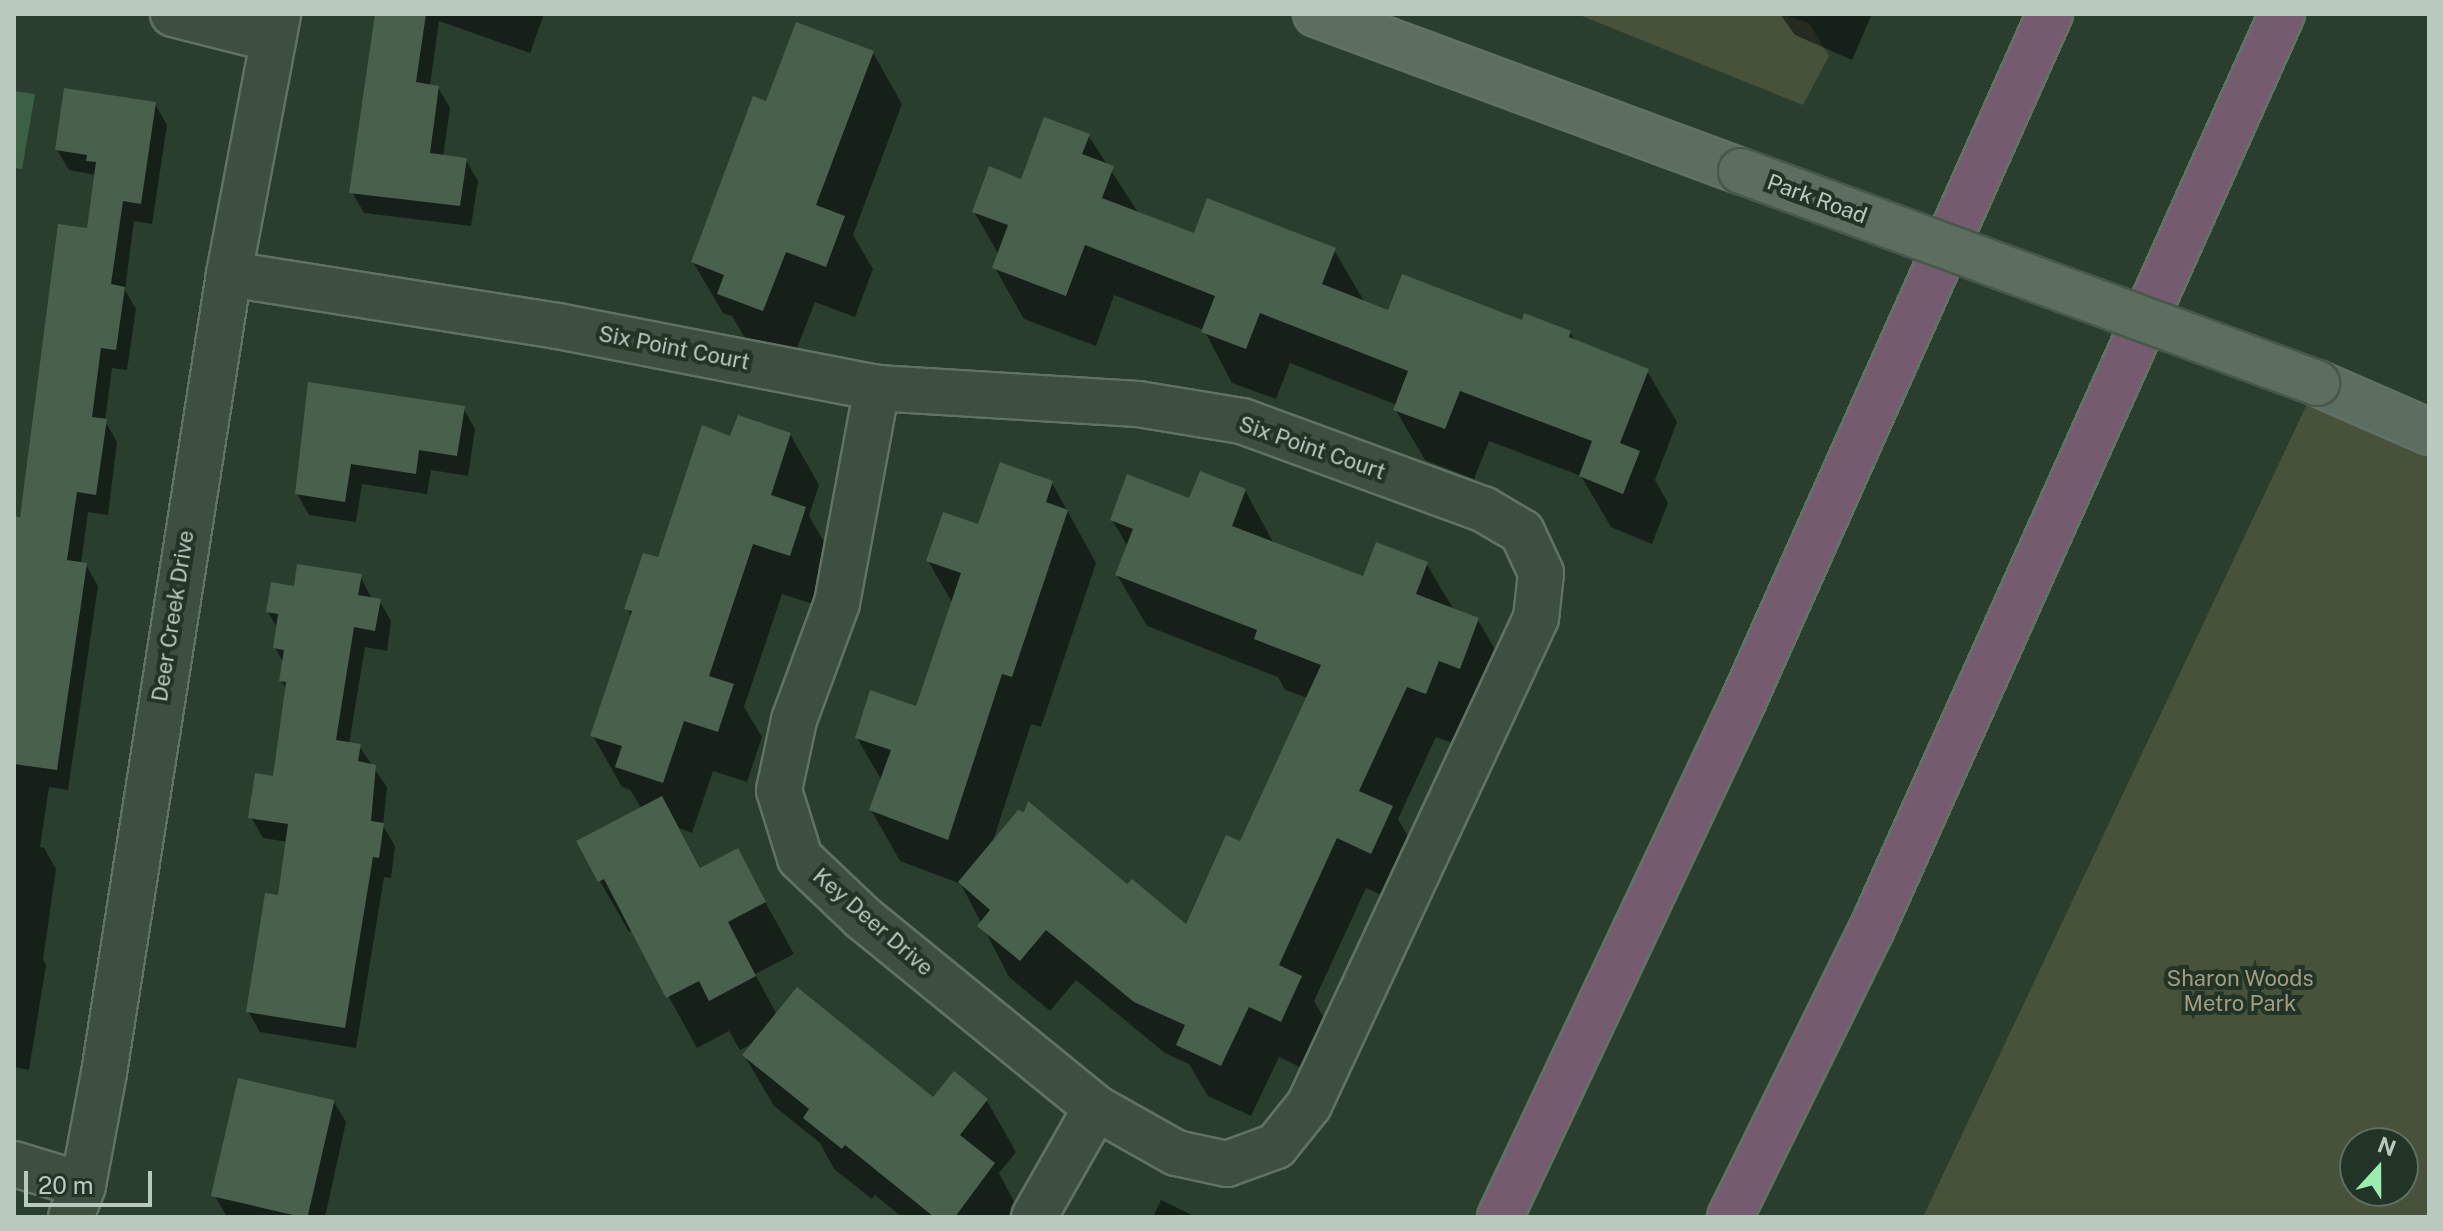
<!DOCTYPE html>
<style>
body{margin:0}
#map{position:relative;width:2443px;height:1231px;overflow:hidden;background:#293e2d;font-family:"Public Sans",sans-serif}
div>[style]{position:absolute}
.green>*{inset:0;background:#47523b}
.water>*{inset:0;background:#3c6044}
.shadow>*{inset:0;background:#0007}
.building>*{inset:0;background:#49604d;transform-origin:0 0}
.roads{filter:drop-shadow(2px 0 #617265) drop-shadow(-2px 0 #617265) drop-shadow(0 2px #617265) drop-shadow(0 -2px #617265)}
.minor>*{height:44px;margin:-22px;padding:0 22px;transform-origin:22px;border-radius:22px;background:#3d4f41}
.major>*{height:44px;margin:-22px;padding:0 22px;transform-origin:22px;border-radius:22px;background:#5b6e5f}
.highway>*{height:44px;margin:-22px;padding:0 22px;transform-origin:22px;border-radius:22px;background:#745b6e}
.bridges{filter:drop-shadow(2px 0 #47584a) drop-shadow(-2px 0 #47584a) drop-shadow(0 2px #47584a) drop-shadow(0 -2px #47584a)}
.major-bridge>*{height:44px;margin:-22px;padding:0 22px;transform-origin:22px;border-radius:22px;background:#5b6e5f}
span{translate:-50% -50%;white-space:nowrap;text-align:center;line-height:1.15;-webkit-text-stroke:8px #223426;paint-order:stroke}
.street-label{font-size:22px;color:#bac9bd}
.park-label{font-size:22px;color:#a19d82}
.frame{position:absolute;inset:0;border:16px solid #bac9bd;pointer-events:none}
.north{position:absolute;left:2339px;top:1127px;width:80px;height:80px;box-sizing:border-box;background:#223426;border:2px solid #5f7062;border-radius:50%;rotate:21deg;font-size:22px;font-weight:700;line-height:32px;text-align:center;color:#bac9bd}
.north::after{content:'';display:block;margin:auto;width:28px;height:36px;background:#9cecaf;clip-path:polygon(50% 0,100% 100%,50% 72%,0 100%)}
.scale{position:absolute;left:24px;top:1171px;width:128px;height:36px;box-sizing:border-box;border:4px solid #bac9bd;border-top:0;padding-left:10px;font-size:24px;line-height:28px;white-space:nowrap;color:#bac9bd;-webkit-text-stroke:6px #223426;paint-order:stroke}
</style>
<div id="map">
<div class="green">
<div style="clip-path:polygon(1577px 14px,1781px 14px,1809px 23px,1829px 56px,1803px 105px)"></div>
<div style="clip-path:polygon(evenodd,2317px 383px,2429px 432px,2429px 1217px,1923px 1217px,2317px 383px,2355px 1143px,2403px 1143px,2403px 1191px,2355px 1191px,2355px 1143px)"></div>
</div>
<div class="water">
<div style="clip-path:polygon(14px 91px,35px 94px,22px 169px,14px 168px)"></div>
</div>
<div class="shadow">
<div style="clip-path:polygon(384px 14px,544px 14px,530px 53px,439px 21px,430px 86px,438px 87px,450px 108px,443px 157px,466px 160px,478px 181px,471px 226px,364px 213px,352px 192px)"></div>
<div style="clip-path:polygon(1780px 14px,1872px 14px,1852px 60px,1795px 35px)"></div>
<div style="clip-path:polygon(873px 53px,902px 104px,853px 235px,873px 269px,855px 317px,815px 302px,792px 361px,749px 345px,732px 316px,723px 313px,693px 262px,767px 103px)"></div>
<div style="clip-path:polygon(155px 104px,167px 125px,152px 224px,134px 221px,125px 290px,136px 309px,127px 370px,112px 368px,105px 421px,117px 442px,108px 515px,88px 512px,81px 564px,86px 565px,98px 586px,68px 790px,49px 787px,40px 847px,44px 848px,56px 869px,43px 960px,46px 965px,29px 1070px,14px 1067px,14px 539px,88px 231px,96px 175px,69px 170px,57px 150px)"></div>
<div style="clip-path:polygon(1088px 135px,1139px 214px,1195px 236px,1334px 250px,1364px 301px,1389px 312px,1523px 323px,1570px 332px,1576px 343px,1647px 371px,1677px 422px,1655px 480px,1668px 503px,1652px 544px,1611px 527px,1581px 476px,1489px 441px,1474px 479px,1425px 460px,1395px 409px,1397px 405px,1290px 363px,1276px 399px,1232px 383px,1204px 330px,1114px 295px,1096px 346px,1024px 319px,995px 268px,999px 255px,974px 212px)"></div>
<div style="clip-path:polygon(310px 385px,463px 408px,475px 429px,468px 476px,431px 470px,427px 494px,362px 484px,356px 522px,309px 515px,297px 494px)"></div>
<div style="clip-path:polygon(790px 434px,819px 485px,809px 516px,834px 559px,819px 606px,782px 594px,744px 707px,762px 737px,747px 782px,713px 771px,692px 833px,679px 828px,701px 869px,737px 851px,794px 954px,755px 974px,777px 1015px,934px 1100px,954px 1074px,987px 1101px,1016px 1152px,999px 1173px,1022px 1217px,902px 1217px,875px 1195px,872px 1199px,834px 1169px,820px 1143px,774px 1106px,744px 1055px,754px 1043px,740px 1050px,729px 1031px,697px 1048px,632px 930px,629px 932px,600px 881px,642px 809px,630px 790px,622px 787px,593px 736px,632px 617px,627px 608px,732px 438px)"></div>
<div style="clip-path:polygon(1052px 483px,1096px 563px,1041px 727px,1031px 724px,992px 844px,1128px 887px,1187px 927px,1241px 844px,1308px 698px,1285px 690px,1278px 677px,1147px 626px,1117px 575px,1128px 547px,1112px 520px,1245px 490px,1274px 544px,1364px 578px,1426px 563px,1454px 610px,1478px 620px,1507px 671px,1489px 719px,1468px 711px,1455px 744px,1436px 737px,1398px 819px,1421px 859px,1401px 904px,1366px 888px,1314px 1001px,1330px 1029px,1311px 1072px,1279px 1057px,1251px 1116px,1208px 1096px,1189px 1064px,1165px 1053px,1076px 980px,1050px 1011px,1009px 977px,961px 884px,900px 861px,871px 810px,882px 781px,857px 738px,917px 708px,953px 604px,928px 561px)"></div>
<div style="clip-path:polygon(360px 576px,372px 599px,379px 600px,391px 621px,387px 651px,365px 647px,349px 744px,359px 746px,387px 787px,383px 826px,395px 846px,391px 878px,384px 877px,356px 1048px,260px 1032px,248px 1011px,280px 897px,288px 842px,263px 838px,251px 817px,274px 778px,287px 691px,281px 680px,284px 663px,275px 648px,278px 629px,268px 612px,295px 588px)"></div>
<div style="clip-path:polygon(334px 1102px,346px 1122px,325px 1217px,227px 1217px,215px 1196px)"></div>
<div style="clip-path:polygon(1161px 1200px,1196px 1217px,1153px 1217px)"></div>
</div>
<div class="building">
<div style="clip-path:polygon(375px 14px,426px 14px,416px 82px,439px 86px,430px 153px,467px 158px,460px 206px,349px 193px)"></div>
<div style="clip-path:polygon(796px 22px,874px 51px,816px 205px,845px 216px,826px 267px,786px 252px,763px 311px,717px 294px,724px 275px,691px 262px,753px 96px,766px 101px)"></div>
<div style="clip-path:polygon(64px 88px,156px 102px,141px 204px,123px 201px,111px 284px,125px 287px,116px 350px,101px 348px,92px 417px,107px 419px,96px 495px,77px 492px,67px 560px,87px 563px,57px 770px,14px 764px,14px 516px,20px 517px,58px 224px,87px 228px,96px 162px,86px 161px,87px 155px,55px 150px)"></div>
<div style="clip-path:polygon(1044px 117px,1090px 134px,1082px 154px,1114px 166px,1102px 198px,1194px 233px,1207px 198px,1336px 248px,1322px 284px,1388px 310px,1402px 274px,1522px 320px,1524px 313px,1571px 331px,1569px 337px,1649px 369px,1620px 443px,1640px 451px,1623px 494px,1579px 476px,1592px 441px,1460px 391px,1445px 429px,1393px 410px,1408px 371px,1260px 313px,1246px 349px,1201px 332px,1215px 296px,1085px 245px,1066px 296px,992px 268px,1008px 225px,972px 212px,989px 166px,1021px 179px)"></div>
<div style="clip-path:polygon(308px 382px,465px 406px,457px 456px,419px 450px,416px 474px,351px 464px,345px 502px,295px 494px)"></div>
<div style="clip-path:polygon(738px 415px,791px 433px,771px 495px,806px 507px,790px 556px,753px 544px,709px 676px,734px 684px,718px 732px,684px 721px,663px 783px,615px 767px,622px 746px,590px 736px,632px 611px,624px 609px,643px 553px,658px 557px,702px 425px,730px 436px)"></div>
<div style="clip-path:polygon(1000px 462px,1053px 481px,1046px 502px,1068px 510px,1012px 677px,1002px 674px,948px 840px,869px 810px,891px 750px,855px 738px,870px 690px,916px 706px,961px 573px,926px 561px,943px 512px,978px 524px)"></div>
<div style="clip-path:polygon(1200px 471px,1246px 489px,1232px 526px,1363px 576px,1376px 542px,1428px 562px,1416px 594px,1479px 618px,1460px 669px,1439px 661px,1426px 694px,1407px 687px,1359px 791px,1393px 806px,1371px 854px,1337px 838px,1279px 965px,1302px 976px,1281px 1022px,1249px 1007px,1221px 1066px,1176px 1045px,1185px 1025px,1134px 1002px,1046px 930px,1020px 961px,977px 926px,990px 910px,958px 882px,1018px 810px,1024px 812px,1028px 801px,1127px 884px,1132px 879px,1186px 924px,1226px 835px,1240px 841px,1321px 665px,1254px 639px,1257px 630px,1115px 575px,1133px 529px,1110px 520px,1127px 474px,1189px 498px)"></div>
<div style="clip-path:polygon(297px 564px,362px 574px,358px 595px,381px 599px,375px 631px,354px 627px,336px 740px,361px 744px,358px 761px,376px 765px,371px 821px,384px 823px,379px 858px,373px 857px,345px 1028px,246px 1012px,265px 893px,278px 895px,288px 824px,248px 818px,255px 773px,273px 776px,286px 682px,279px 681px,284px 650px,273px 648px,278px 614px,266px 612px,271px 582px,294px 586px)"></div>
<div style="clip-path:polygon(662px 796px,700px 868px,738px 848px,766px 902px,728px 922px,756px 976px,709px 1001px,699px 981px,666px 998px,604px 879px,598px 882px,576px 841px)"></div>
<div style="clip-path:polygon(797px 987px,933px 1097px,954px 1071px,988px 1099px,960px 1135px,995px 1163px,955px 1217px,934px 1217px,845px 1145px,842px 1149px,803px 1118px,809px 1109px,742px 1055px)"></div>
<div style="left:238px;top:1078px;width:99px;height:121px;rotate:13deg"></div>
</div>
<div class="roads">
<div class="minor">
<div style="left:173px;top:14px;width:102px;rotate:14.2deg"></div>
<div style="left:229px;top:274px;width:333px;rotate:9deg"></div>
<div style="left:558px;top:326px;width:325px;rotate:11deg"></div>
<div style="left:877px;top:388px;width:261px;rotate:3.5deg"></div>
<div style="left:1138px;top:404px;width:105px;rotate:9.3deg"></div>
<div style="left:1242px;top:421px;width:257px;rotate:20.1deg"></div>
<div style="left:1483px;top:509px;width:45px;rotate:30.5deg"></div>
<div style="left:1522px;top:532px;width:45px;rotate:65.1deg"></div>
<div style="left:1541px;top:573px;width:45px;rotate:96.3deg"></div>
<div style="left:1536px;top:618px;width:537px;rotate:114.99deg"></div>
<div style="left:1309px;top:1105px;width:53px;rotate:128.8deg"></div>
<div style="left:1276px;top:1146px;width:52px;rotate:159.8deg"></div>
<div style="left:1227px;top:1164px;width:52px;rotate:-167.8deg"></div>
<div style="left:1176px;top:1153px;width:92px;rotate:-150.6deg"></div>
<div style="left:1096px;top:1108px;width:301px;rotate:-140.8deg"></div>
<div style="left:863px;top:918px;width:87px;rotate:-136.4deg"></div>
<div style="left:800px;top:858px;width:71px;rotate:-107.2deg"></div>
<div style="left:779px;top:790px;width:72px;rotate:-77.9deg"></div>
<div style="left:794px;top:720px;width:125px;rotate:-69.8deg"></div>
<div style="left:837px;top:603px;width:219px;rotate:-79.5deg"></div>
<div style="left:14px;top:1164px;width:72px;rotate:16.9deg"></div>
<div style="left:71px;top:1217px;width:34px;rotate:-69deg"></div>
<div style="left:83px;top:1185px;width:114px;rotate:-79.4deg"></div>
<div style="left:104px;top:1073px;width:809px;rotate:-81.11deg"></div>
<div style="left:229px;top:274px;width:265px;rotate:-79.3deg"></div>
<div style="left:1034px;top:1217px;width:125px;rotate:-60.4deg"></div>
</div>
<div class="major">
<div style="left:1316px;top:14px;width:453px;rotate:20.3deg"></div>
<div style="left:2317px;top:383px;width:122px;rotate:23.6deg"></div>
</div>
<div class="highway">
<div style="left:1500px;top:1217px;width:567px;rotate:-64.75deg"></div>
<div style="left:1742px;top:704px;width:756px;rotate:-65.95deg"></div>
<div style="left:1730px;top:1217px;width:317px;rotate:-63.8deg"></div>
<div style="left:1870px;top:933px;width:1007px;rotate:-65.85deg"></div>
</div>
</div>
<div class="bridges">
<div class="major-bridge">
<div style="left:1741px;top:171px;width:614px;rotate:20.21deg"></div>
</div>
</div>
<div class="street-label">
<span style="left:1817px;top:199px;rotate:20deg">Park Road</span>
<span style="left:674px;top:348px;rotate:11deg">Six Point Court</span>
<span style="left:1312px;top:448px;rotate:19deg">Six Point Court</span>
<span style="left:173px;top:616px;rotate:-81deg">Deer Creek Drive</span>
<span style="left:873px;top:922px;rotate:41deg">Key Deer Drive</span>
</div>
<div class="park-label">
<span style="left:2240px;top:991px">Sharon Woods<br>Metro Park</span>
</div>
<div class="frame"></div>
<div class="north">N</div>
<div class="scale">20 m</div>
</div>
